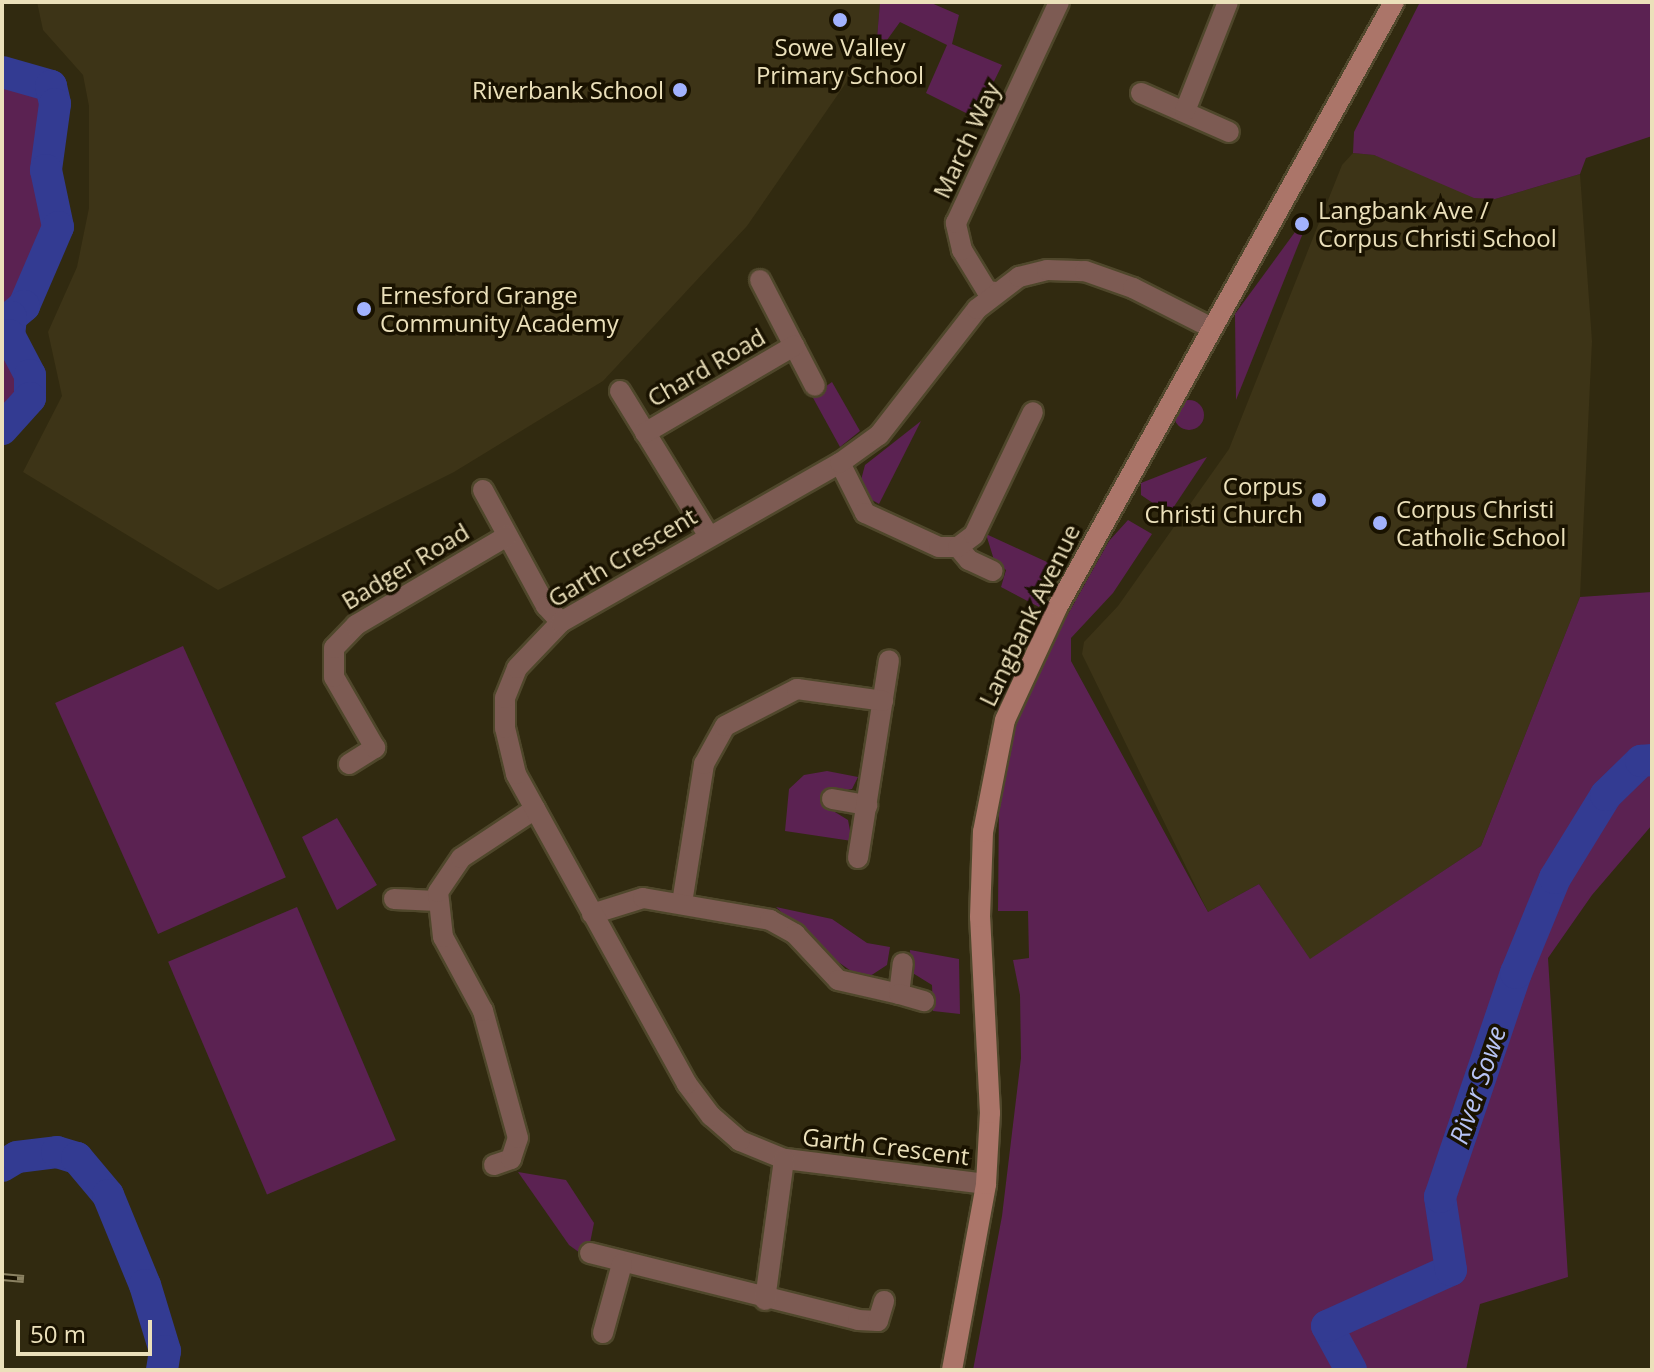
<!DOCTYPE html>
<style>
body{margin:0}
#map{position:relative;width:1654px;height:1372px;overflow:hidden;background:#312a10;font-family:"Open Sans",sans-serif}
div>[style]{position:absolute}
.built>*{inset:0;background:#3d3417}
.green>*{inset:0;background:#5b2252;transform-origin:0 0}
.round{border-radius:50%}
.river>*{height:32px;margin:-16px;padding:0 16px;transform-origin:16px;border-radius:16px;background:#333b92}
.roads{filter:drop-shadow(2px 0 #4f472b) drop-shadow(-2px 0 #4f472b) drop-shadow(0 2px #4f472b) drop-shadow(0 -2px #4f472b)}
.street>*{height:20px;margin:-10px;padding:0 10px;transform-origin:10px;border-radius:10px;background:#7d5b53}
.secondary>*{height:20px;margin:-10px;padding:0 10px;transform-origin:10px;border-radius:10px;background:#ab7569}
.rail>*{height:8px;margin-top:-4px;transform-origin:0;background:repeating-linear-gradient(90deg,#191200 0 15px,#8a8161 0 30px);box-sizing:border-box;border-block:2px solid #8a8161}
.dots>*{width:22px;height:22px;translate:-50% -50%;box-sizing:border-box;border:4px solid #191200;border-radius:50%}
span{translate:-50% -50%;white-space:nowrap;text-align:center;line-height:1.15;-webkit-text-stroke:7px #191200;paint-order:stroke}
.poi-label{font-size:24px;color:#ebe0ba}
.right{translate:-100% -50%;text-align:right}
.left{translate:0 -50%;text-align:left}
.street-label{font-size:24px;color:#ebe0ba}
.water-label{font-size:26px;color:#b7c3f4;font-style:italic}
.frame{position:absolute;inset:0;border:4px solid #ebe0ba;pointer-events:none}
.scale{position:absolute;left:16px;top:1320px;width:136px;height:36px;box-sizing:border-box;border:4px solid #ebe0ba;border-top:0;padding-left:10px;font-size:24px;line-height:28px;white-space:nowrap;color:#ebe0ba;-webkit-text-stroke:6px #191200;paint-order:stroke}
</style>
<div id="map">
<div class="built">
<div style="clip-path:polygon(37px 2px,880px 2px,877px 38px,747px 226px,603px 381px,454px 472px,218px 590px,23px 472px,62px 396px,48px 332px,77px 267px,89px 208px,89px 106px,83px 75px,43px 30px)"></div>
<div style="clip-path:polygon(1353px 153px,1374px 155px,1495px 199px,1580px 174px,1592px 341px,1580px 597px,1481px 846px,1310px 960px,1259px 884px,1208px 912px,1082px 654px,1084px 642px,1118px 606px,1229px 449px,1342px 165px)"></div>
</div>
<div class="green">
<div style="clip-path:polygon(880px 2px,929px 2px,959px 15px,952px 44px,1002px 65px,976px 118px,926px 93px,947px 45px,900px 22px,887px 40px,877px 38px)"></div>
<div style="clip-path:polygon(1420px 2px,1652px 2px,1652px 136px,1586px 158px,1580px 174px,1495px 199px,1474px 198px,1374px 155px,1353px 153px,1354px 132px)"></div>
<div style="clip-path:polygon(2px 72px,51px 86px,55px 104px,47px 167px,58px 227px,24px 306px,11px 317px,9px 335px,30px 375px,30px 398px,2px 429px)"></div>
<div style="clip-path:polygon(1295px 232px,1303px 233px,1236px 400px,1235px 314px)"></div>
<div style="clip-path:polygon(832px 382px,860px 431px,840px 447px,812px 396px)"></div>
<div class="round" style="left:1174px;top:400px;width:30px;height:30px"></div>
<div style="clip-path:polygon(921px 421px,879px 504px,867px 497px,861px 480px,865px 465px)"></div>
<div style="clip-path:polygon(1207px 457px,1169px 514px,1141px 495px,1141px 483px)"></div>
<div style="clip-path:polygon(1128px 520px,1152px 534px,1113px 593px,1071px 638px,1071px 661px,1208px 912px,1259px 884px,1310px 959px,1481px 846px,1580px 597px,1652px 592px,1652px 825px,1592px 895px,1548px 958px,1568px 1277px,1480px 1304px,1466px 1370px,973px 1370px,1002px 1216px,1021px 1058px,1020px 995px,1013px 960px,1029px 958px,1028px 911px,998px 911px,999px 800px,1016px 725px,1053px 641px,1109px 541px)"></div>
<div style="clip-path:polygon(986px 534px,1060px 568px,1039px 607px,1001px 587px,1006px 570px,994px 560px)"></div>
<div style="left:183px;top:646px;width:253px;height:140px;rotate:66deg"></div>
<div style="clip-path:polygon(827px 771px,858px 777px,852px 789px,833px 792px,830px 809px,848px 820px,852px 841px,785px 831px,789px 789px,804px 775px)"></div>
<div style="clip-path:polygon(337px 818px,377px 885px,337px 910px,302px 837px)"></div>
<div style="left:297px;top:907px;width:253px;height:140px;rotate:67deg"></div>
<div style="clip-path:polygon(776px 907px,832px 919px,867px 943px,890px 947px,887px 965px,864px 980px,821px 950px)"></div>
<div style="clip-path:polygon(910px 950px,959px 959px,960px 1014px,933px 1011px,932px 985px,911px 972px)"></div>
<div style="clip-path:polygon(518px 1172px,566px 1180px,594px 1223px,587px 1258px,569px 1245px)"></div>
</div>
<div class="river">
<div style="left:2px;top:72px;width:51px;rotate:15.9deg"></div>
<div style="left:51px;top:86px;width:18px;rotate:77deg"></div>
<div style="left:55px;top:104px;width:67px;rotate:97.8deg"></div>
<div style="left:46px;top:170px;width:58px;rotate:78.1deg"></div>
<div style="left:58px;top:227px;width:86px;rotate:113.3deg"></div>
<div style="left:24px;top:306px;width:17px;rotate:140deg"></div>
<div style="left:11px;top:317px;width:18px;rotate:96deg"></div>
<div style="left:9px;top:335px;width:45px;rotate:62.3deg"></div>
<div style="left:30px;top:375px;width:23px;rotate:90deg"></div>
<div style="left:30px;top:398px;width:42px;rotate:132.1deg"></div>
<div style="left:2px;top:1166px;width:17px;rotate:-31deg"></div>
<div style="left:17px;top:1157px;width:40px;rotate:-7.1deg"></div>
<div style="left:57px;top:1152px;width:21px;rotate:17deg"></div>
<div style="left:77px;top:1158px;width:48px;rotate:50deg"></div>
<div style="left:108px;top:1195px;width:97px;rotate:67.7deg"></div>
<div style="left:145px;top:1285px;width:69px;rotate:73.1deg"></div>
<div style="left:165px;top:1351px;width:19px;rotate:99deg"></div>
<div style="left:1351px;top:1370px;width:50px;rotate:-118.6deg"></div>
<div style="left:1327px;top:1326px;width:136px;rotate:-24.3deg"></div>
<div style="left:1451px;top:1270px;width:74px;rotate:-98.6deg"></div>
<div style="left:1440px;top:1197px;width:237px;rotate:-71.3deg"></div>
<div style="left:1516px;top:973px;width:103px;rotate:-67.7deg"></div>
<div style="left:1555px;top:878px;width:97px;rotate:-58.4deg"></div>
<div style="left:1606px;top:795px;width:49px;rotate:-44.2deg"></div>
<div style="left:1641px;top:761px;width:11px;rotate:-5deg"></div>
</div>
<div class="roads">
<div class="street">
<div style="left:1141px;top:93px;width:96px;rotate:23.9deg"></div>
<div style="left:1185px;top:111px;width:117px;rotate:-68.5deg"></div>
<div style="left:760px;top:280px;width:119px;rotate:62.6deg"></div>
<div style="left:996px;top:292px;width:9px;rotate:-174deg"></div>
<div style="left:987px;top:291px;width:48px;rotate:-121.4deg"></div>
<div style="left:962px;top:250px;width:28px;rotate:-103deg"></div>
<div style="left:956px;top:223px;width:244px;rotate:-65deg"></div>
<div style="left:620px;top:391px;width:170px;rotate:58.5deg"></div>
<div style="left:645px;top:433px;width:173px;rotate:-30.3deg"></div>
<div style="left:840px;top:463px;width:56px;rotate:63.4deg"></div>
<div style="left:865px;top:513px;width:81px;rotate:24.7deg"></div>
<div style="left:939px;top:547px;width:19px"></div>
<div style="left:958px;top:547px;width:17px;rotate:50deg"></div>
<div style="left:969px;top:560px;width:26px;rotate:25deg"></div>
<div style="left:483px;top:490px;width:132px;rotate:61.5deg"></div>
<div style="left:546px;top:606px;width:22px;rotate:47deg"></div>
<div style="left:958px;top:547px;width:20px;rotate:-37deg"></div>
<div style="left:974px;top:535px;width:136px;rotate:-64.4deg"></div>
<div style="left:349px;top:764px;width:31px;rotate:-32deg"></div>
<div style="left:375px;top:748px;width:82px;rotate:-120deg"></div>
<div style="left:334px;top:677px;width:29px;rotate:-90deg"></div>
<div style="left:334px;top:648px;width:32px;rotate:-46deg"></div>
<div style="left:356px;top:625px;width:175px;rotate:-30.5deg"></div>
<div style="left:832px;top:799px;width:36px;rotate:10deg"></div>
<div style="left:858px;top:858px;width:200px;rotate:-81.1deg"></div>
<div style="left:394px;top:899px;width:43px;rotate:2.7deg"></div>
<div style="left:682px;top:903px;width:141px;rotate:-81deg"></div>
<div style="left:704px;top:764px;width:43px;rotate:-61.1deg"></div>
<div style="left:725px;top:726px;width:81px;rotate:-27.2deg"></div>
<div style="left:797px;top:689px;width:87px;rotate:7.9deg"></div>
<div style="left:592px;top:914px;width:53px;rotate:-17.4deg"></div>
<div style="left:643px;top:898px;width:129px;rotate:9.8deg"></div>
<div style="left:770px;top:920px;width:29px;rotate:29deg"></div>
<div style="left:795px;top:934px;width:63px;rotate:46.9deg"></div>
<div style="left:838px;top:980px;width:63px;rotate:12.9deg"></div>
<div style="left:899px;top:994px;width:31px;rotate:-83deg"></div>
<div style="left:899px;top:994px;width:26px;rotate:16deg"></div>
<div style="left:494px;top:1165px;width:18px;rotate:-19deg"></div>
<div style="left:511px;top:1159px;width:22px;rotate:-72deg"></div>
<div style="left:518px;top:1138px;width:132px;rotate:-105.4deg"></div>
<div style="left:483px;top:1011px;width:84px;rotate:-118.4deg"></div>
<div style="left:443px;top:937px;width:45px;rotate:-96.3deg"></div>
<div style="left:438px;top:892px;width:41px;rotate:-55.9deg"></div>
<div style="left:461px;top:858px;width:89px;rotate:-33.5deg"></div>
<div style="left:986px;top:1184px;width:204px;rotate:-172.9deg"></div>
<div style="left:784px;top:1159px;width:48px;rotate:-157.8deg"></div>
<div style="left:740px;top:1141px;width:38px;rotate:-139deg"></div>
<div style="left:711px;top:1116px;width:40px;rotate:-127deg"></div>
<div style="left:687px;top:1084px;width:354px;rotate:-118.9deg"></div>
<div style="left:516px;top:774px;width:47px;rotate:-103.4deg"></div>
<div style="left:505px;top:728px;width:30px;rotate:-90deg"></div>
<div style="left:505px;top:698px;width:32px;rotate:-68deg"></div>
<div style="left:517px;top:668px;width:64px;rotate:-46.3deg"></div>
<div style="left:561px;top:622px;width:321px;rotate:-29.7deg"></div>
<div style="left:840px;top:463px;width:48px;rotate:-35.7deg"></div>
<div style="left:879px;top:435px;width:160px;rotate:-52.1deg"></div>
<div style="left:977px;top:309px;width:53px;rotate:-37.3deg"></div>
<div style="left:1019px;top:277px;width:29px;rotate:-14deg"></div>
<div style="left:1047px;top:270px;width:38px;rotate:2deg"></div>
<div style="left:1085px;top:271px;width:51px;rotate:19.5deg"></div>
<div style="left:1133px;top:288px;width:89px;rotate:26.9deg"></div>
<div style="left:590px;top:1253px;width:276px;rotate:14deg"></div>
<div style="left:858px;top:1320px;width:20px;rotate:3deg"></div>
<div style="left:878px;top:1321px;width:21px;rotate:-73deg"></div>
<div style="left:765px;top:1300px;width:142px;rotate:-82.3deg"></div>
<div style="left:603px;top:1333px;width:72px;rotate:-74.6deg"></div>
</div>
<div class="secondary">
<div style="left:952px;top:1370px;width:189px;rotate:-79.6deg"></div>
<div style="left:986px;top:1184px;width:71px;rotate:-86.8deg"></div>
<div style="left:990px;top:1113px;width:196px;rotate:-92.9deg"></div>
<div style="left:980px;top:917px;width:85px;rotate:-88deg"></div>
<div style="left:983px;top:832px;width:114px;rotate:-78.9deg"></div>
<div style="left:1005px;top:720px;width:126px;rotate:-65.1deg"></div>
<div style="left:1058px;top:606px;width:691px;rotate:-60.91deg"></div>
</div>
</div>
<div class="rail">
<div style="left:2px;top:1277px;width:22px;rotate:5deg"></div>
</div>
<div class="dots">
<div style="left:840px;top:20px;background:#a2b2fd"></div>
<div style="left:680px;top:90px;background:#a2b2fd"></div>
<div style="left:1302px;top:224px;background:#a2b2fd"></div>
<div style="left:364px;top:309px;background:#a2b2fd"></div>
<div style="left:1319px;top:500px;background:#a2b2fd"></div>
<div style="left:1380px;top:523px;background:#a2b2fd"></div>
</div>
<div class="poi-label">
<span style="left:840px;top:61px">Sowe Valley<br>Primary School</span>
<span class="right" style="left:664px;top:90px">Riverbank School</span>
<span class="left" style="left:1318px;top:224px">Langbank Ave /<br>Corpus Christi School</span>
<span class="left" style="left:380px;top:309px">Ernesford Grange<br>Community Academy</span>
<span class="right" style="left:1303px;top:500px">Corpus<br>Christi Church</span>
<span class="left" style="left:1396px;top:523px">Corpus Christi<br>Catholic School</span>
</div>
<div class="street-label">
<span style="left:966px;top:140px;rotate:-65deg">March Way</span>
<span style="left:706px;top:367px;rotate:-30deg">Chard Road</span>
<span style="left:622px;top:557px;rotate:-31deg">Garth Crescent</span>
<span style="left:405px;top:566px;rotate:-31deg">Badger Road</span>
<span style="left:1029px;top:615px;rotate:-64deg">Langbank Avenue</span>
<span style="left:886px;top:1146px;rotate:7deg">Garth Crescent</span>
</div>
<div class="water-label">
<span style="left:1478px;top:1085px;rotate:-71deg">River Sowe</span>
</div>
<div class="frame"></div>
<div class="scale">50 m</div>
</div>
